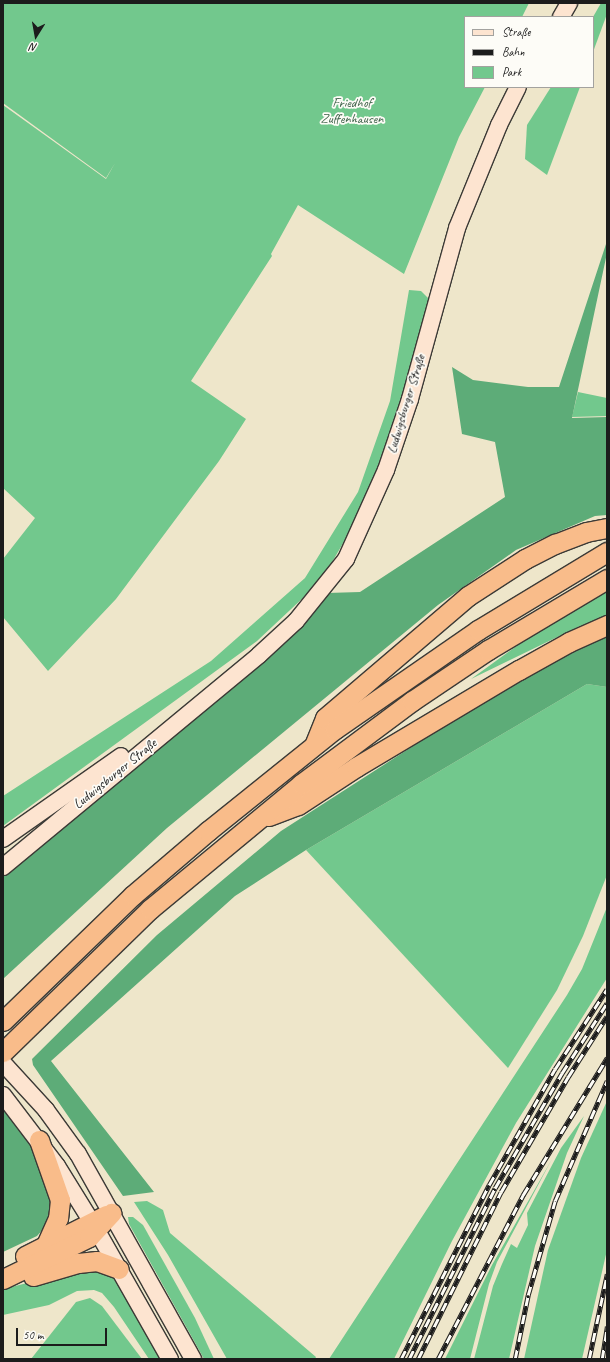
<!DOCTYPE html>
<meta charset="utf-8">
<style>
body{margin:0}
#map{position:relative;width:610px;height:1362px;overflow:hidden;background:#eee6ca;font-family:Caveat,sans-serif}
div>[style]{position:absolute}
.green>*{inset:0;background:#72c88d}
.forest>*{inset:0;background:#5dac78}
.roads{filter:drop-shadow(1px 0 #3c3a36) drop-shadow(-1px 0 #3c3a36) drop-shadow(0 1px #3c3a36) drop-shadow(0 -1px #3c3a36)}
.secondary>*{height:16px;margin:-8px;padding:0 8px;transform-origin:8px;border-radius:8px;background:#fde4d0}
.trunk>*{height:19px;margin:-9.5px;padding:0 9.5px;transform-origin:9.5px;border-radius:9.5px;background:#f9bc8a}
.rail>*{height:4.5px;margin-top:-2.25px;transform-origin:0;background:repeating-linear-gradient(90deg,#fdfcf7 0 9px,#1c1c1c 0 18px);box-sizing:border-box;border-block:1px solid #1c1c1c}
span{translate:-50% -50%;white-space:nowrap;text-align:center;line-height:1.15;-webkit-text-stroke:3.5px #fdfcf7;paint-order:stroke}
.park-label{font-size:14px;color:#3e6149}
.street-label{font-size:14px;color:#1c1c1c}
.frame{position:absolute;inset:0;border:4px solid #1c1c1c;pointer-events:none}
.legend{position:absolute;left:464px;top:16px;width:130px;height:72px;box-sizing:border-box;background:#fdfcf7;border:1px solid #a3a29f;margin:0;padding:5px 7px;list-style:none;font-size:12px;color:#1c1c1c}
.legend li{display:flex;align-items:center;gap:8px;height:20px}
.legend b{width:20px;border:1px solid #a3a29f}
.north{position:absolute;left:16px;top:16px;width:40px;height:40px;-webkit-text-stroke:3px #fdfcf7;paint-order:stroke;rotate:191deg;font-size:11px;font-weight:700;line-height:16px;text-align:center;color:#1c1c1c}
.north::after{content:'';display:block;margin:auto;width:14px;height:18px;background:#1c1c1c;clip-path:polygon(50% 0,100% 100%,50% 72%,0 100%)}
.scale{position:absolute;left:16px;top:1328px;width:91px;height:18px;box-sizing:border-box;border:2px solid #1c1c1c;border-top:0;padding-left:5px;font-size:12px;line-height:14px;white-space:nowrap;color:#1c1c1c;-webkit-text-stroke:3px #fdfcf7;paint-order:stroke}
</style>
<div id="map">
<div class="green">
<div style="clip-path:polygon(3px 3px,529px 3px,522px 17px,465px 17px,465px 87px,485px 87px,459px 137px,404px 274px,298px 205px,271px 254px,272px 256px,191px 381px,246px 419px,219px 461px,116px 599px,48px 671px,3px 617px,3px 559px,35px 518px,3px 488px,3px 105px,106px 179px,115px 163px,106px 178px,3px 103px)"></div>
<div style="clip-path:polygon(601px 3px,607px 3px,607px 14px,593px 52px,593px 17px)"></div>
<div style="clip-path:polygon(551px 87px,580px 87px,547px 175px,525px 159px,527px 125px)"></div>
<div style="clip-path:polygon(409px 290px,421px 291px,429px 299px,394px 431px,356px 521px,321px 581px,257px 641px,3px 826px,3px 796px,211px 661px,305px 578px,358px 492px,390px 401px)"></div>
<div style="clip-path:polygon(578px 392px,607px 398px,607px 416px,572px 417px)"></div>
<div style="clip-path:polygon(607px 586px,607px 617px,580px 626px,471px 679px,568px 609px)"></div>
<div style="clip-path:polygon(587px 684px,607px 687px,607px 875px,583px 936px,557px 990px,508px 1068px,306px 850px)"></div>
<div style="clip-path:polygon(607px 907px,607px 978px,516px 1123px,452px 1241px,394px 1359px,329px 1359px,567px 995px,582px 969px)"></div>
<div style="clip-path:polygon(607px 1101px,607px 1250px,582px 1359px,524px 1359px,548px 1250px,581px 1158px)"></div>
<div style="clip-path:polygon(584px 1116px,567px 1153px,535px 1246px,509px 1359px,474px 1359px,493px 1286px,502px 1264px,511px 1244px,517px 1248px,528px 1225px,527px 1213px,561px 1148px)"></div>
<div style="clip-path:polygon(552px 1159px,497px 1262px,489px 1284px,470px 1359px,445px 1359px,492px 1265px)"></div>
<div style="clip-path:polygon(147px 1201px,163px 1210px,170px 1233px,316px 1357px,315px 1359px,227px 1359px,168px 1255px,134px 1202px)"></div>
<div style="clip-path:polygon(128px 1217px,133px 1217px,143px 1225px,195px 1318px,214px 1359px,204px 1359px,129px 1224px)"></div>
<div style="clip-path:polygon(92px 1267px,115px 1277px,164px 1359px,149px 1359px,114px 1307px,102px 1293px,94px 1290px,77px 1291px,49px 1305px,3px 1315px,3px 1289px)"></div>
<div style="clip-path:polygon(90px 1298px,102px 1306px,142px 1359px,31px 1359px,76px 1302px)"></div>
</div>
<div class="forest">
<div style="clip-path:polygon(607px 241px,607px 253px,572px 418px,607px 417px,607px 515px,595px 516px,516px 550px,438px 605px,167px 828px,3px 979px,3px 876px,84px 806px,283px 644px,327px 593px,360px 592px,505px 497px,495px 442px,462px 434px,452px 367px,473px 380px,528px 387px,559px 387px)"></div>
<div style="clip-path:polygon(607px 635px,607px 687px,587px 684px,306px 850px,235px 896px,51px 1061px,154px 1192px,123px 1196px,33px 1065px,32px 1059px,157px 935px,281px 831px,424px 739px,574px 649px)"></div>
<div style="clip-path:polygon(3px 1103px,32px 1139px,56px 1203px,45px 1227px,37px 1236px,3px 1252px)"></div>
</div>
<div class="roads">
<div class="secondary">
<div style="left:561px;top:17px;width:16px;rotate:-60deg"></div>
<div style="left:3px;top:839px;width:144px;rotate:-35.1deg"></div>
<div style="left:3px;top:867px;width:332px;rotate:-39.6deg"></div>
<div style="left:259px;top:655px;width:50px;rotate:-42.6deg"></div>
<div style="left:296px;top:621px;width:80px;rotate:-51.1deg"></div>
<div style="left:346px;top:559px;width:98px;rotate:-65.8deg"></div>
<div style="left:386px;top:470px;width:75px;rotate:-71.3deg"></div>
<div style="left:410px;top:399px;width:177px;rotate:-74.6deg"></div>
<div style="left:457px;top:228px;width:111px;rotate:-67.8deg"></div>
<div style="left:499px;top:125px;width:42px;rotate:-63.4deg"></div>
<div style="left:3px;top:1063px;width:64px;rotate:47.5deg"></div>
<div style="left:46px;top:1110px;width:54px;rotate:54deg"></div>
<div style="left:78px;top:1154px;width:235px;rotate:60.7deg"></div>
<div style="left:3px;top:1095px;width:89px;rotate:52.7deg"></div>
<div style="left:57px;top:1166px;width:74px;rotate:58.2deg"></div>
<div style="left:96px;top:1229px;width:150px;rotate:60.4deg"></div>
</div>
<div class="trunk">
<div style="left:315px;top:743px;width:27px;rotate:-68deg"></div>
<div style="left:325px;top:718px;width:188px;rotate:-40.5deg"></div>
<div style="left:468px;top:596px;width:68px;rotate:-33deg"></div>
<div style="left:525px;top:559px;width:34px;rotate:-27deg"></div>
<div style="left:555px;top:544px;width:33px;rotate:-21deg"></div>
<div style="left:586px;top:532px;width:21px;rotate:-11deg"></div>
<div style="left:269px;top:816px;width:31px;rotate:-21deg"></div>
<div style="left:298px;top:805px;width:69px;rotate:-33.2deg"></div>
<div style="left:356px;top:767px;width:190px;rotate:-30.8deg"></div>
<div style="left:519px;top:670px;width:57px;rotate:-29.2deg"></div>
<div style="left:569px;top:642px;width:42px;rotate:-24.1deg"></div>
<div style="left:3px;top:1021px;width:181px;rotate:-44.1deg"></div>
<div style="left:133px;top:895px;width:99px;rotate:-40.5deg"></div>
<div style="left:208px;top:831px;width:163px;rotate:-38.8deg"></div>
<div style="left:335px;top:729px;width:174px;rotate:-34.7deg"></div>
<div style="left:478px;top:630px;width:151px;rotate:-31.2deg"></div>
<div style="left:3px;top:1052px;width:205px;rotate:-44.2deg"></div>
<div style="left:150px;top:909px;width:196px;rotate:-39.6deg"></div>
<div style="left:301px;top:784px;width:139px;rotate:-36.8deg"></div>
<div style="left:412px;top:701px;width:92px;rotate:-33.9deg"></div>
<div style="left:488px;top:650px;width:139px;rotate:-30.8deg"></div>
<div style="left:39px;top:1140px;width:64px;rotate:70.7deg"></div>
<div style="left:60px;top:1200px;width:18px;rotate:96deg"></div>
<div style="left:58px;top:1218px;width:30px;rotate:114deg"></div>
<div style="left:25px;top:1256px;width:91px;rotate:-26.8deg"></div>
<div style="left:33px;top:1276px;width:47px;rotate:-16.1deg"></div>
<div style="left:78px;top:1263px;width:19px;rotate:-6deg"></div>
<div style="left:97px;top:1261px;width:23px;rotate:20deg"></div>
<div style="left:3px;top:1279px;width:96px;rotate:-26deg"></div>
<div style="left:89px;top:1237px;width:33px;rotate:-47deg"></div>
</div>
</div>
<div class="rail">
<div style="left:401px;top:1359px;width:195px;rotate:-63.2deg"></div>
<div style="left:489px;top:1185px;width:133px;rotate:-60.4deg"></div>
<div style="left:555px;top:1069px;width:95px;rotate:-57deg"></div>
<div style="left:409px;top:1359px;width:191px;rotate:-63.3deg"></div>
<div style="left:495px;top:1188px;width:133px;rotate:-59.8deg"></div>
<div style="left:562px;top:1073px;width:83px;rotate:-57.3deg"></div>
<div style="left:418px;top:1359px;width:186px;rotate:-63.6deg"></div>
<div style="left:501px;top:1192px;width:133px;rotate:-59.8deg"></div>
<div style="left:568px;top:1077px;width:72px;rotate:-57.4deg"></div>
<div style="left:438px;top:1359px;width:185px;rotate:-62.6deg"></div>
<div style="left:523px;top:1195px;width:161px;rotate:-58.5deg"></div>
<div style="left:515px;top:1359px;width:65px;rotate:-78.5deg"></div>
<div style="left:528px;top:1295px;width:98px;rotate:-74deg"></div>
<div style="left:555px;top:1201px;width:131px;rotate:-66.6deg"></div>
<div style="left:589px;top:1359px;width:87px;rotate:-78deg"></div>
<div style="left:602px;top:1359px;width:33px;rotate:-81deg"></div>
</div>
<div class="park-label">
<span style="left:352px;top:111px">Friedhof<br>Zuffenhausen</span>
</div>
<div class="street-label">
<span style="left:406px;top:404px;rotate:-73deg">Ludwigsburger Straße</span>
<span style="left:115px;top:774px;rotate:-39deg">Ludwigsburger Straße</span>
</div>
<div class="frame"></div>
<ul class="legend">
<li><b style="height:5px;background:#fde4d0"></b>Straße</li>
<li><b style="height:5px;background:#1c1c1c"></b>Bahn</li>
<li><b style="height:11px;background:#72c88d"></b>Park</li>
</ul>
<div class="north">N</div>
<div class="scale">50 m</div>
</div>
